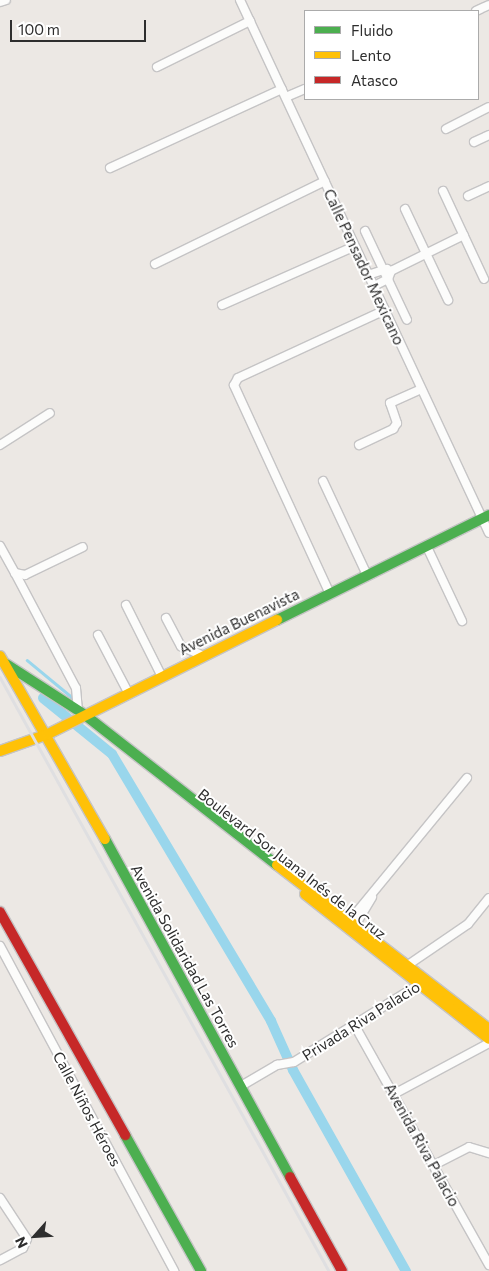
<!DOCTYPE html>
<meta charset="utf-8">
<style>
body{margin:0}
#map{position:relative;width:489px;height:1271px;overflow:hidden;background:#ece8e4;font-family:Commissioner,sans-serif}
div>[style]{position:absolute}
.stream>*{height:2.5px;margin:-1.25px;padding:0 1.25px;transform-origin:1.25px;border-radius:1.25px;background:#99d6ec}
.canal>*{height:10px;margin:-5px;padding:0 5px;transform-origin:5px;border-radius:5px;background:#99d6ec}
.roads{filter:drop-shadow(1px 0 #c5c4c5) drop-shadow(-1px 0 #c5c4c5) drop-shadow(0 1px #c5c4c5) drop-shadow(0 -1px #c5c4c5)}
.street>*{height:8px;margin:-4px;padding:0 4px;transform-origin:4px;border-radius:4px;background:#fcfcfb}
.fast>*{height:10px;margin:-5px;padding:0 5px;transform-origin:5px;border-radius:5px;background:#4caf50}
.slow>*{height:10px;margin:-5px;padding:0 5px;transform-origin:5px;border-radius:5px;background:#ffc107}
.jam>*{height:10px;margin:-5px;padding:0 5px;transform-origin:5px;border-radius:5px;background:#c62828}
.rail>*{height:2.5px;margin:-1.25px;padding:0 1.25px;transform-origin:1.25px;border-radius:1.25px;background:#dfdfe1}
span{translate:-50% -50%;white-space:nowrap;text-align:center;line-height:1.15;-webkit-text-stroke:4px #fff;paint-order:stroke}
.street-label{font-size:15px;color:#2e2e2e}
.legend{position:absolute;left:304px;top:10px;width:175px;height:90px;box-sizing:border-box;background:#fff;border:1px solid #ababab;margin:0;padding:6px 9px;list-style:none;font-size:15px;color:#2e2e2e}
.legend li{display:flex;align-items:center;gap:10px;height:25px}
.legend b{width:25px;border:1px solid #ababab}
.north{position:absolute;left:10px;top:1211px;width:50px;height:50px;-webkit-text-stroke:4px #fff;paint-order:stroke;rotate:244deg;font-size:14px;font-weight:700;line-height:20px;text-align:center;color:#2e2e2e}
.north::after{content:'';display:block;margin:auto;width:18px;height:22px;background:#2e2e2e;clip-path:polygon(50% 0,100% 100%,50% 72%,0 100%)}
.scale{position:absolute;left:10px;top:20px;width:136px;height:22px;box-sizing:border-box;border:2px solid #2e2e2e;border-top:0;padding-left:6px;font-size:15px;line-height:18px;white-space:nowrap;color:#2e2e2e;-webkit-text-stroke:4px #fff;paint-order:stroke}
</style>
<div id="map">
<div class="stream">
<div style="left:27px;top:660px;width:60px;rotate:39.6deg"></div>
</div>
<div class="canal">
<div style="left:43px;top:698px;width:89px;rotate:39.1deg"></div>
<div style="left:112px;top:754px;width:311px;rotate:59.2deg"></div>
<div style="left:271px;top:1021px;width:54px;rotate:65.8deg"></div>
<div style="left:293px;top:1070px;width:231px;rotate:60.7deg"></div>
</div>
<div class="roads">
<div class="street">
<div style="left:240px;top:0;width:588px;rotate:64.96deg"></div>
<div style="left:0;top:2px;width:6px;rotate:-18deg"></div>
<div style="left:476px;top:11px;width:14px;rotate:-25deg"></div>
<div style="left:157px;top:67px;width:104px;rotate:-26.3deg"></div>
<div style="left:286px;top:97px;width:21px;rotate:-23deg"></div>
<div style="left:446px;top:129px;width:48px;rotate:-27.1deg"></div>
<div style="left:474px;top:142px;width:17px;rotate:-25deg"></div>
<div style="left:110px;top:168px;width:189px;rotate:-24.7deg"></div>
<div style="left:443px;top:191px;width:97px;rotate:65deg"></div>
<div style="left:468px;top:196px;width:23px;rotate:-25deg"></div>
<div style="left:405px;top:209px;width:101px;rotate:64.7deg"></div>
<div style="left:365px;top:231px;width:98px;rotate:64.7deg"></div>
<div style="left:155px;top:264px;width:189px;rotate:-26deg"></div>
<div style="left:368px;top:275px;width:20px;rotate:-18deg"></div>
<div style="left:374px;top:286px;width:16px;rotate:-27deg"></div>
<div style="left:388px;top:279px;width:9px;rotate:-69deg"></div>
<div style="left:391px;top:271px;width:81px;rotate:-26.3deg"></div>
<div style="left:222px;top:305px;width:145px;rotate:-23.9deg"></div>
<div style="left:0;top:445px;width:59px;rotate:-32.6deg"></div>
<div style="left:359px;top:445px;width:38px;rotate:-25deg"></div>
<div style="left:393px;top:429px;width:7px;rotate:-56deg"></div>
<div style="left:397px;top:423px;width:21px;rotate:-109deg"></div>
<div style="left:390px;top:403px;width:34px;rotate:-24deg"></div>
<div style="left:323px;top:481px;width:104px;rotate:64.9deg"></div>
<div style="left:0;top:546px;width:31px;rotate:61deg"></div>
<div style="left:15px;top:573px;width:10px;rotate:11deg"></div>
<div style="left:25px;top:575px;width:64px;rotate:-25.8deg"></div>
<div style="left:427px;top:547px;width:82px;rotate:64.7deg"></div>
<div style="left:15px;top:573px;width:130px;rotate:62.1deg"></div>
<div style="left:76px;top:688px;width:24px;rotate:85deg"></div>
<div style="left:330px;top:594px;width:230px;rotate:-114.7deg"></div>
<div style="left:234px;top:385px;width:8px;rotate:-60deg"></div>
<div style="left:238px;top:378px;width:162px;rotate:-24.8deg"></div>
<div style="left:126px;top:605px;width:80px;rotate:63.4deg"></div>
<div style="left:166px;top:618px;width:32px;rotate:62deg"></div>
<div style="left:181px;top:646px;width:24px;rotate:24deg"></div>
<div style="left:98px;top:635px;width:67px;rotate:62.3deg"></div>
<div style="left:347px;top:924px;width:189px;rotate:-50.6deg"></div>
<div style="left:353px;top:929px;width:37px;rotate:-59deg"></div>
<div style="left:0;top:946px;width:369px;rotate:61.8deg"></div>
<div style="left:405px;top:967px;width:76px;rotate:-34.3deg"></div>
<div style="left:468px;top:924px;width:33px;rotate:-51deg"></div>
<div style="left:355px;top:1026px;width:274px;rotate:60.7deg"></div>
<div style="left:241px;top:1086px;width:42px;rotate:-30.3deg"></div>
<div style="left:277px;top:1065px;width:17px;rotate:-10deg"></div>
<div style="left:294px;top:1062px;width:152px;rotate:-31.8deg"></div>
<div style="left:394px;top:1094px;width:108px;rotate:-28.2deg"></div>
<div style="left:434px;top:1165px;width:39px;rotate:-27deg"></div>
<div style="left:469px;top:1147px;width:21px;rotate:17deg"></div>
<div style="left:0;top:1198px;width:49px;rotate:56.6deg"></div>
<div style="left:27px;top:1239px;width:10px;rotate:114deg"></div>
<div style="left:23px;top:1248px;width:26px;rotate:152deg"></div>
</div>
<div class="fast">
<div style="left:277px;top:620px;width:237px;rotate:-26.3deg"></div>
<div style="left:6px;top:664px;width:94px;rotate:32.8deg"></div>
<div style="left:85px;top:715px;width:244px;rotate:38deg"></div>
<div style="left:105px;top:839px;width:385px;rotate:61.3deg"></div>
<div style="left:125px;top:1135px;width:156px;rotate:60.8deg"></div>
</div>
<div class="slow">
<div style="left:0;top:656px;width:211px;rotate:60.2deg"></div>
<div style="left:0;top:751px;width:51px;rotate:-19.5deg"></div>
<div style="left:48px;top:734px;width:256px;rotate:-26.5deg"></div>
<div style="left:277px;top:865px;width:268px;rotate:37.7deg"></div>
<div style="left:305px;top:894px;width:234px;rotate:38.2deg"></div>
</div>
<div class="jam">
<div style="left:0;top:912px;width:256px;rotate:60.7deg"></div>
<div style="left:290px;top:1177px;width:107px;rotate:61deg"></div>
</div>
</div>
<div class="rail">
<div style="left:0;top:677px;width:679px;rotate:61.02deg"></div>
</div>
<div class="street-label">
<span style="left:364px;top:267px;rotate:65deg">Calle Pensador Mexicano</span>
<span style="left:239px;top:622px;rotate:-26deg">Avenida Buenavista</span>
<span style="left:292px;top:864px;rotate:38deg">Boulevard Sor Juana Inés de la Cruz</span>
<span style="left:185px;top:956px;rotate:61deg">Avenida Solidaridad Las Torres</span>
<span style="left:361px;top:1021px;rotate:-32deg">Privada Riva Palacio</span>
<span style="left:87px;top:1109px;rotate:62deg">Calle Niños Héroes</span>
<span style="left:422px;top:1145px;rotate:61deg">Avenida Riva Palacio</span>
</div>
<ul class="legend">
<li><b style="height:6px;background:#4caf50"></b>Fluido</li>
<li><b style="height:6px;background:#ffc107"></b>Lento</li>
<li><b style="height:6px;background:#c62828"></b>Atasco</li>
</ul>
<div class="north">N</div>
<div class="scale">100 m</div>
</div>
